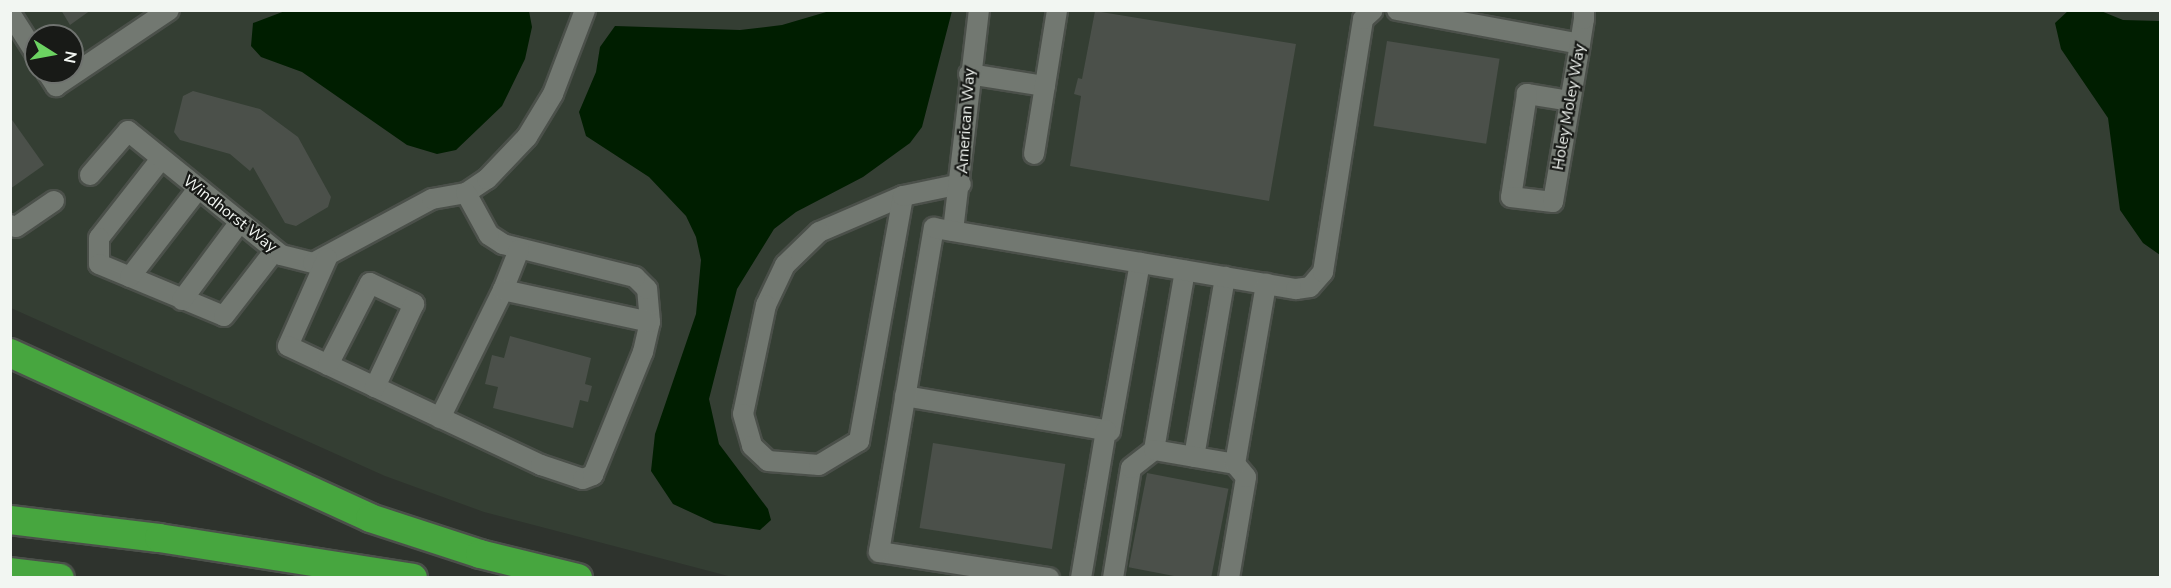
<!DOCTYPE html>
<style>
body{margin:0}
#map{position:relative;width:2171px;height:588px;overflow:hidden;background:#2e332d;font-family:"Nunito Sans",sans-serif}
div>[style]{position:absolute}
.built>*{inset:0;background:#343e33}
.water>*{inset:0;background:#001e00}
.building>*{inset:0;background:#4b504a;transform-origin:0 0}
.roads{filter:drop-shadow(2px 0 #4b504a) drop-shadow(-2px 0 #4b504a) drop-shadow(0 2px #4b504a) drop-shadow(0 -2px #4b504a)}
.minor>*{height:20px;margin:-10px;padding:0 10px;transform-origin:10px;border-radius:10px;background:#727871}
.highway>*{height:28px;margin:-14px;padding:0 14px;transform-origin:14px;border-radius:14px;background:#47a63f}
span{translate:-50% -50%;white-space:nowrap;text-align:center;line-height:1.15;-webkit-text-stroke:4.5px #181a17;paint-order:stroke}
.street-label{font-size:16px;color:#f2f6f2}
.frame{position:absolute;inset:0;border:12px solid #f2f6f2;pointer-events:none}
.north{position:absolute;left:24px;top:24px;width:60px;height:60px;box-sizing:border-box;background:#181a17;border:2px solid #6f726f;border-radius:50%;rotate:101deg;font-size:16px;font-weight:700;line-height:24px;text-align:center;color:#f2f6f2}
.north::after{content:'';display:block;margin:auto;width:21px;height:27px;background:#6cd362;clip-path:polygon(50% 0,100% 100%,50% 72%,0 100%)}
</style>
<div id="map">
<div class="built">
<div style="clip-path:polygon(evenodd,11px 11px,2160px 11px,2160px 577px,732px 577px,484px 512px,385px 476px,11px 308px,11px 11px,36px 36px,72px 36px,72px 72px,36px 72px,36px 36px)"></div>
</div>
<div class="water">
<div style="clip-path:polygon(833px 10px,952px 11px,922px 127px,910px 143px,863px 177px,796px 212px,774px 229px,737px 289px,709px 399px,719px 444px,768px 509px,771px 520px,760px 530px,714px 523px,673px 504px,651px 471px,655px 434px,696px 314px,701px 260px,696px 237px,686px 216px,649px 177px,586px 136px,579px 112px,596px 72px,600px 47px,615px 26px,740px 30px,782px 25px)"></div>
<div style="clip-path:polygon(2069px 10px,2101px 11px,2123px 20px,2160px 21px,2160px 255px,2143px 243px,2120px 210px,2108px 118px,2061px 49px,2055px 23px)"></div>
<div style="clip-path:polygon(285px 11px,529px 11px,532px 27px,525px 59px,502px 106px,456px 150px,437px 154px,407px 145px,302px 72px,261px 57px,251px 46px,253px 23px)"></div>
</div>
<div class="building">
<div style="clip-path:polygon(61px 10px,91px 10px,70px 25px)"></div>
<div style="clip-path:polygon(1095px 11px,1296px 44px,1269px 201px,1070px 166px,1081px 96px,1074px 94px,1078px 78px,1082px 79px)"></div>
<div style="left:1387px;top:41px;width:114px;height:86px;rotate:9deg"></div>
<div style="clip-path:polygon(193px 91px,260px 109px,298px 137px,331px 197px,328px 207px,296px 226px,285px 223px,253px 167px,250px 171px,230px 154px,180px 140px,174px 132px,183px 96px)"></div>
<div style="clip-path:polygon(10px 117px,44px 165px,10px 189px)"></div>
<div style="clip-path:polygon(510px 336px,591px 358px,585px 384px,592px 386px,588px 402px,580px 400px,573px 428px,493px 408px,498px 387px,485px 384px,492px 355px,504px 358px)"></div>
<div style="left:933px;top:443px;width:134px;height:86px;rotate:9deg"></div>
<div style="left:1147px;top:473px;width:83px;height:96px;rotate:11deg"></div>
</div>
<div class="roads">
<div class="minor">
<div style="left:1397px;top:10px;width:186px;rotate:10.5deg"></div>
<div style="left:10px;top:13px;width:49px;rotate:57.6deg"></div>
<div style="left:47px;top:72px;width:17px;rotate:57deg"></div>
<div style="left:56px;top:86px;width:136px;rotate:-33.9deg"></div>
<div style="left:969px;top:74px;width:77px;rotate:9deg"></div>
<div style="left:1570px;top:101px;width:44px;rotate:-170.8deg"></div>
<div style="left:1527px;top:94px;width:104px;rotate:98.8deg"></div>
<div style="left:1511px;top:197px;width:42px;rotate:6.8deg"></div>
<div style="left:1553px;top:202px;width:160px;rotate:-80.3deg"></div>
<div style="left:1580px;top:44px;width:25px;rotate:-81deg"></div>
<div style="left:1584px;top:19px;width:9px;rotate:-90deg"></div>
<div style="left:1034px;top:154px;width:146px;rotate:-80.9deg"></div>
<div style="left:161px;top:159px;width:100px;rotate:128.1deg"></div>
<div style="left:99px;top:238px;width:26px;rotate:90deg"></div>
<div style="left:99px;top:264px;width:135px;rotate:22.6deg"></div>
<div style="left:224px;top:316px;width:83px;rotate:-52.3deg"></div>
<div style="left:90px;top:175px;width:58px;rotate:-49.2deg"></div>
<div style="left:128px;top:131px;width:197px;rotate:39deg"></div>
<div style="left:281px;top:255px;width:33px;rotate:14deg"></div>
<div style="left:313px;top:263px;width:135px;rotate:-28.3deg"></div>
<div style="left:432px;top:199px;width:35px;rotate:-10deg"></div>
<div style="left:466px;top:193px;width:25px;rotate:-34deg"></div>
<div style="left:487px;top:179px;width:58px;rotate:-46.4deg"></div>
<div style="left:527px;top:137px;width:50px;rotate:-58.8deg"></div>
<div style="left:553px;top:94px;width:90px;rotate:-69.1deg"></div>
<div style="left:903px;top:196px;width:91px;rotate:156.8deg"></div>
<div style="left:819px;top:232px;width:47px;rotate:135.9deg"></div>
<div style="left:785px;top:265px;width:44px;rotate:115.4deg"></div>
<div style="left:766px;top:305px;width:111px;rotate:101.9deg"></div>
<div style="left:743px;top:414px;width:33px;rotate:74deg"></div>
<div style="left:752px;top:446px;width:22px;rotate:43deg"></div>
<div style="left:768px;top:461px;width:51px;rotate:4.5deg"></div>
<div style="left:819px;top:465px;width:47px;rotate:-31deg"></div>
<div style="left:859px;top:441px;width:249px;rotate:-79.8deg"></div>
<div style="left:903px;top:196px;width:59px;rotate:-11.7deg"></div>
<div style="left:10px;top:225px;width:6px;rotate:18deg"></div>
<div style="left:16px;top:227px;width:46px;rotate:-34.4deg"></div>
<div style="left:953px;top:231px;width:223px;rotate:-83.3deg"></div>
<div style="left:327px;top:258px;width:96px;rotate:113.9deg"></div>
<div style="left:288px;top:346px;width:280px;rotate:25.2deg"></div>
<div style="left:541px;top:465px;width:44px;rotate:18.4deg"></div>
<div style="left:583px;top:479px;width:11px;rotate:-22deg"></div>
<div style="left:593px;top:475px;width:133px;rotate:-67.9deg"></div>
<div style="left:643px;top:352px;width:31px;rotate:-77deg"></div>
<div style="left:650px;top:322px;width:33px;rotate:-95deg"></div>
<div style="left:647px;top:289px;width:17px;rotate:-135deg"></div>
<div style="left:635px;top:277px;width:136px;rotate:-166deg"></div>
<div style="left:503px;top:244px;width:17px;rotate:-147deg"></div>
<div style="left:489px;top:235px;width:48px;rotate:-118.7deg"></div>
<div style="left:130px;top:277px;width:111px;rotate:-52.3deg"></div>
<div style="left:503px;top:290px;width:43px;rotate:-68.2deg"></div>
<div style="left:182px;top:300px;width:97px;rotate:-53.4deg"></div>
<div style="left:328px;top:365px;width:92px;rotate:-62.9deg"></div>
<div style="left:370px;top:283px;width:49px;rotate:25.5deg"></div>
<div style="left:414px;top:304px;width:92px;rotate:115.2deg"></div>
<div style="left:905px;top:396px;width:208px;rotate:9.7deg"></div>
<div style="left:1110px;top:431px;width:171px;rotate:-79.9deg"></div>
<div style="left:440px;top:418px;width:143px;rotate:-63.8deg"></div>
<div style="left:503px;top:290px;width:150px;rotate:12.3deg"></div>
<div style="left:1154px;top:450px;width:182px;rotate:-80.2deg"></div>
<div style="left:1194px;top:457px;width:183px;rotate:-80.2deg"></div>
<div style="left:1049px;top:578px;width:172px;rotate:-171.3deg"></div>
<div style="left:879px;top:552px;width:329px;rotate:-80.4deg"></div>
<div style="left:934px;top:228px;width:367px;rotate:9.6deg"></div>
<div style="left:1296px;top:289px;width:14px;rotate:-8deg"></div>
<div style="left:1310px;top:287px;width:20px;rotate:-49deg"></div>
<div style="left:1323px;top:272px;width:256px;rotate:-81deg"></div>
<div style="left:1363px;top:19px;width:13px;rotate:-42deg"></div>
<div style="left:1081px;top:578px;width:150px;rotate:-80.4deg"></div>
<div style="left:1113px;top:578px;width:111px;rotate:-80.7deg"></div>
<div style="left:1131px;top:468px;width:29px;rotate:-38deg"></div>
<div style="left:1154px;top:450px;width:82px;rotate:9.8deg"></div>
<div style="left:1229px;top:578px;width:102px;rotate:-80.4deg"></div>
<div style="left:1246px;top:477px;width:17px;rotate:-130deg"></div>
<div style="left:1235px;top:464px;width:183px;rotate:-80.2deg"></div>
</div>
<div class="highway">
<div style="left:10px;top:353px;width:396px;rotate:24.6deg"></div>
<div style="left:370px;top:518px;width:116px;rotate:18.1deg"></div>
<div style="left:480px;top:554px;width:101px;rotate:13.8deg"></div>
<div style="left:10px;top:520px;width:150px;rotate:6.9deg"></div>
<div style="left:159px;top:538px;width:257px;rotate:8.9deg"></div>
<div style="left:10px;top:572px;width:50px;rotate:6.8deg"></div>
</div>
</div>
<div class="street-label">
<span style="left:1569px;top:107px;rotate:-80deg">Holey Moley Way</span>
<span style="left:966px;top:121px;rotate:-86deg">American Way</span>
<span style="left:230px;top:214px;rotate:38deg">Windhorst Way</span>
</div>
<div class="frame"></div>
<div class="north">N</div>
</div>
